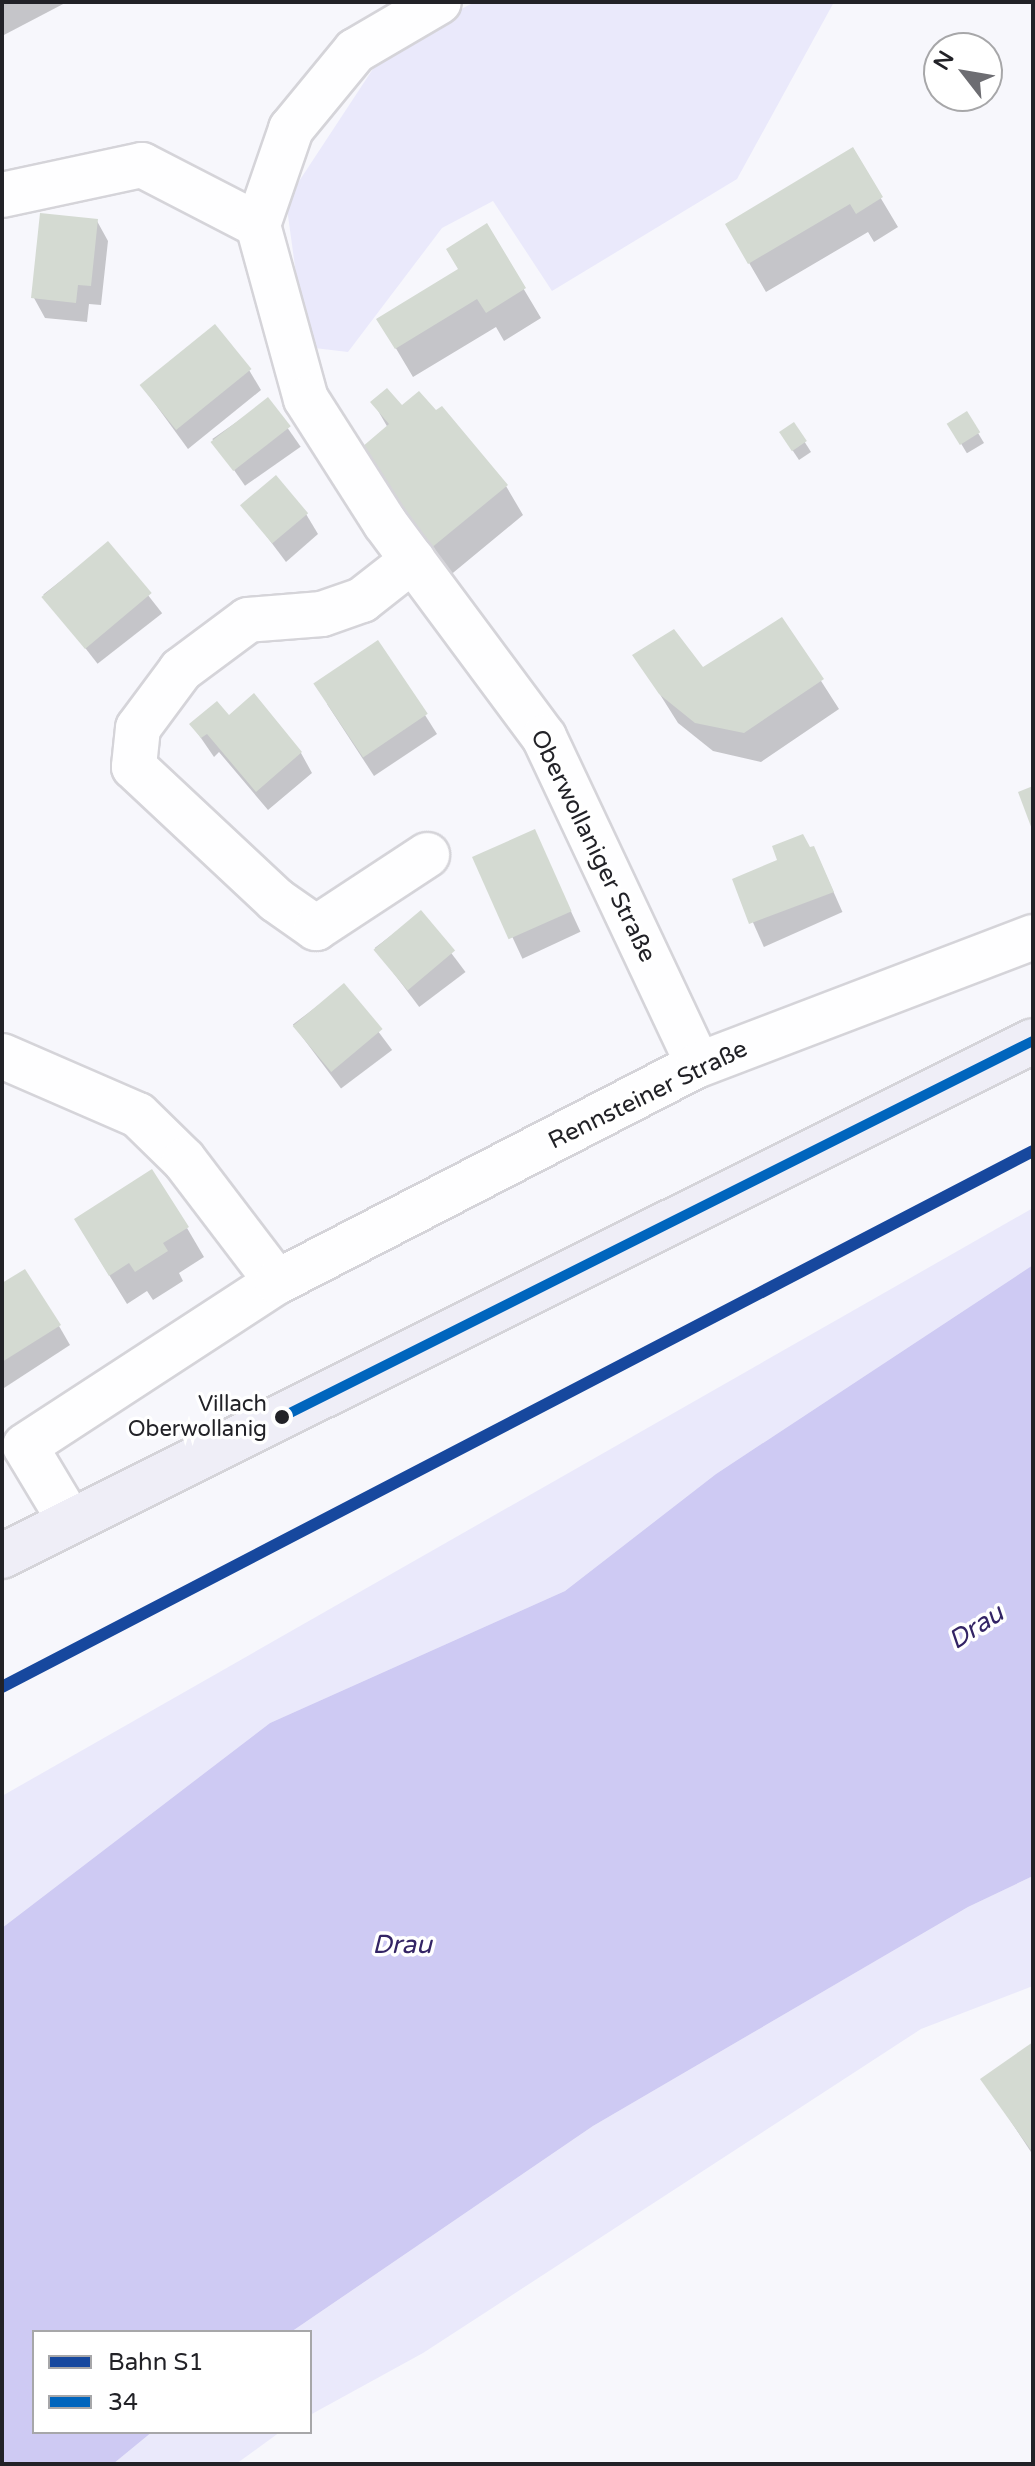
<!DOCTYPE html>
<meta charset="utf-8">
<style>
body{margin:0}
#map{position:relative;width:1035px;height:2466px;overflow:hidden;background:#f7f7fc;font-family:"Varela Round",sans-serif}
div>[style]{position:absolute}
.green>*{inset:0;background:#eae9fb}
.water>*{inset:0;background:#cecaf3}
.shadow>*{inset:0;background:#0003;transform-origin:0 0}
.building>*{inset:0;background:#d4dad2;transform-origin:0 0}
.roads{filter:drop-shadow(2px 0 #d5d4d9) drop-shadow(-2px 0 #d5d4d9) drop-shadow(0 2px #d5d4d9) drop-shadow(0 -2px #d5d4d9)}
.minor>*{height:44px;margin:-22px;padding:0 22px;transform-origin:22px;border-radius:22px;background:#fefeff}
.major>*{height:44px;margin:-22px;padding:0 22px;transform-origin:22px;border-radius:22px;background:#efeef7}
.bus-1>*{height:10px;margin:-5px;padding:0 5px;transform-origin:5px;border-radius:5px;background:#0065bd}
.rail-1>*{height:12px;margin:-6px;padding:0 6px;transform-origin:6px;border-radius:6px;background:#17489e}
.dots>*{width:22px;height:22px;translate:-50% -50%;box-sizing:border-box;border:4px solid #fff;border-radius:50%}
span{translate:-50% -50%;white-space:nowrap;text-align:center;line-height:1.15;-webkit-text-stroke:7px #fff;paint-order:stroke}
.bus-label{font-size:22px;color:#222227}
.right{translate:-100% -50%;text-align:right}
.street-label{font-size:24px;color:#222227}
.water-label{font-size:26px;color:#332465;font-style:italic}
.frame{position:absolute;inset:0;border:4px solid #222227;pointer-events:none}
.legend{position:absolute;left:32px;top:2330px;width:280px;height:104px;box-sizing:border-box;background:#fff;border:2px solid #a7a7a9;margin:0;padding:10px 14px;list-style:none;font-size:24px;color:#222227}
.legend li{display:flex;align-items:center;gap:16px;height:40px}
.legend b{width:40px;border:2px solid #a7a7a9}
.north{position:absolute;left:923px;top:32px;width:80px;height:80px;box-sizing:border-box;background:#fff;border:2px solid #a7a7a9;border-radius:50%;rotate:301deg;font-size:22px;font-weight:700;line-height:32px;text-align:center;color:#222227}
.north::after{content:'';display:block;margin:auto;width:28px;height:36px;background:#6d6d72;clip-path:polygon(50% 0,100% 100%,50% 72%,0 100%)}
</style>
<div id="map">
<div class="green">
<div style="clip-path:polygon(475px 2px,834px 2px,737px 179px,552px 291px,493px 201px,442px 228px,348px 352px,306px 347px,286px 201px,388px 46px)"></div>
<div style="clip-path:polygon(1033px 1208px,1033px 1265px,716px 1474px,565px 1591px,270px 1723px,2px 1928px,2px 1796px)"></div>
<div style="clip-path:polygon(1033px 1876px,1033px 1986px,921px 2029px,423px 2353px,310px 2415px,310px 2332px,291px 2332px,593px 2126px,968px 1907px)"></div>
<div style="clip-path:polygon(152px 2432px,280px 2432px,236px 2464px,113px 2464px)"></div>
</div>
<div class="water">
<div style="clip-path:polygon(1033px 1265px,1033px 1876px,968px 1907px,593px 2126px,291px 2332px,34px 2332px,34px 2432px,152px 2432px,113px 2464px,2px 2464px,2px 1928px,270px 1723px,565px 1591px,716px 1474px)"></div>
</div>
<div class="shadow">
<div style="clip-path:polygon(2px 2px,67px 2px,2px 36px)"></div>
<div style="clip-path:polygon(852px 150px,898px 227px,874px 242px,868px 232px,766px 292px,727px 225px)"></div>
<div style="clip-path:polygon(97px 221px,108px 241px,101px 305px,89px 304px,87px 322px,45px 318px,34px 298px)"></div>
<div style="clip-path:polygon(486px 226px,541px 318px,504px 341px,496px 327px,413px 377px,379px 320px,460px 270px)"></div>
<div style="clip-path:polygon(249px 370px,261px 390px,188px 449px,142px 386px)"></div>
<div style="left:268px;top:400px;width:57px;height:68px;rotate:55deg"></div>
<div style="clip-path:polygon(373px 402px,402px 408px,506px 486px,523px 515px,448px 577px,375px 482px,388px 428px)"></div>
<div style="left:966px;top:413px;width:35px;height:20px;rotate:59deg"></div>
<div style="clip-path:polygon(794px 425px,811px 452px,799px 460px,787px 442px)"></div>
<div style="clip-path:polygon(243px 505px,306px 514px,318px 534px,286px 562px)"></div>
<div style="left:108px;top:544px;width:88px;height:82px;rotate:52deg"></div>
<div style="clip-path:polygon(782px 620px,839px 709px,761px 762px,713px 751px,678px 723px,635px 655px,703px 669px)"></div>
<div style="clip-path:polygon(327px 704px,425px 715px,437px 734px,374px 776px)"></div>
<div style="clip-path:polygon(229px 718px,301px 753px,312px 773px,268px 810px,219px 752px,214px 757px,192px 725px)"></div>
<div style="left:534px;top:832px;width:110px;height:64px;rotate:65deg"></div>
<div style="left:814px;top:848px;width:70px;height:86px;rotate:66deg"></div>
<div style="left:421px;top:913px;width:74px;height:58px;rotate:53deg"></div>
<div style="left:344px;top:986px;width:80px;height:64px;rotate:53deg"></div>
<div style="clip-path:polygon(187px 1228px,204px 1257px,179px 1273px,183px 1281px,153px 1300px,147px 1291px,127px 1304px,93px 1249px)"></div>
<div style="clip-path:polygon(2px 1286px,59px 1326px,70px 1345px,4px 1388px)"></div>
<div style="clip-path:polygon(1033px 2044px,1033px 2155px,983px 2079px)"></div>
</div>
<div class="building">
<div style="clip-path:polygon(853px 147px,883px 197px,856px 214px,850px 204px,748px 264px,725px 224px)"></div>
<div style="clip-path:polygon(40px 213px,98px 219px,91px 286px,78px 285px,76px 303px,31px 298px)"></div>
<div style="clip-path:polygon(487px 223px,526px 288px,486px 313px,477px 299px,395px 349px,376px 319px,458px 269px,446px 249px)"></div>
<div style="left:215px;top:324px;width:58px;height:97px;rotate:51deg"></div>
<div style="clip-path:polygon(387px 388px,402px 405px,419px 391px,436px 410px,442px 406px,508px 485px,430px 549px,355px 453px,389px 424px,370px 402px)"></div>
<div style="left:268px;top:397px;width:37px;height:73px;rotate:52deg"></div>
<div style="left:967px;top:411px;width:25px;height:24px;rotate:58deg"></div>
<div style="left:794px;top:422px;width:23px;height:18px;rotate:56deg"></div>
<div style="left:276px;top:475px;width:50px;height:47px;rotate:50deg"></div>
<div style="left:108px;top:541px;width:68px;height:87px;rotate:50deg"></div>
<div style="clip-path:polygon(782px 617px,824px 679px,744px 733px,695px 723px,659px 694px,632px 655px,674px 629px,703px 667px)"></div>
<div style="left:378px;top:640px;width:89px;height:78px;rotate:56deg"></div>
<div style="clip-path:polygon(254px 693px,302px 752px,256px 792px,207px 734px,201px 738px,189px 724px,217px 701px,229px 715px)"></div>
<div style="clip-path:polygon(1033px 786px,1033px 832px,1018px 792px)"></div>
<div style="left:535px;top:829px;width:90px;height:69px;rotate:66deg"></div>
<div style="clip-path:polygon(803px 834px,810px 847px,814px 846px,834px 892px,749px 924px,732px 879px,777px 860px,772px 846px)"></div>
<div style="left:421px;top:910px;width:53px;height:62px;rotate:50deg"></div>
<div style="left:344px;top:983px;width:60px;height:67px;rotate:50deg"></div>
<div style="clip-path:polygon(152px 1169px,189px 1227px,163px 1243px,168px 1251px,135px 1272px,129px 1263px,109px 1276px,74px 1219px)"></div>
<div style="clip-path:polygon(25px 1269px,61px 1325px,2px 1362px,2px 1283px)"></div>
<div style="clip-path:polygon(1033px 2042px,1033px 2153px,980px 2079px)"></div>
</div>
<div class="roads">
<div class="minor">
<div style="left:2px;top:195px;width:143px;rotate:-12.1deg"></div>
<div style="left:142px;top:165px;width:131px;rotate:27.3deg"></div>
<div style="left:258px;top:225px;width:180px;rotate:74.6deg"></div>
<div style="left:306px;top:399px;width:147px;rotate:57.5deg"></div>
<div style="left:385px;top:523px;width:267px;rotate:53.4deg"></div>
<div style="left:544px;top:737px;width:362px;rotate:64.8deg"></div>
<div style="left:258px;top:225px;width:102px;rotate:-71deg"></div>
<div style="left:291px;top:129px;width:101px;rotate:-50.6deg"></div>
<div style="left:355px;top:51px;width:97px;rotate:-30.3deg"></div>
<div style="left:413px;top:560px;width:65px;rotate:141.9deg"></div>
<div style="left:362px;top:600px;width:42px;rotate:160.7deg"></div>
<div style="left:322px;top:614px;width:74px;rotate:175.4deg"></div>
<div style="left:248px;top:620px;width:84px;rotate:143.3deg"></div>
<div style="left:181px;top:670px;width:72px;rotate:126.6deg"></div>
<div style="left:138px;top:728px;width:39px;rotate:96deg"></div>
<div style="left:134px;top:767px;width:195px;rotate:43.1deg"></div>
<div style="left:276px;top:900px;width:49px;rotate:35deg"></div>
<div style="left:316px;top:928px;width:133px;rotate:-33.3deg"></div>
<div style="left:2px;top:1056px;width:148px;rotate:23.5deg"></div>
<div style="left:138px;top:1115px;width:64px;rotate:44.4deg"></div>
<div style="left:184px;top:1160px;width:153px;rotate:52.7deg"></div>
<div style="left:70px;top:1521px;width:87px;rotate:-121deg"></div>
<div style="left:25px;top:1446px;width:301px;rotate:-33.1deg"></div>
<div style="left:277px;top:1282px;width:474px;rotate:-27.3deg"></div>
<div style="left:698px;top:1065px;width:359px;rotate:-20.9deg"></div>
</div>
<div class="major">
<div style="left:2px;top:1556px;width:1152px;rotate:-26.54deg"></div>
</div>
</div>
<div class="bus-1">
<div style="left:282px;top:1417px;width:840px;rotate:-26.6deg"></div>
</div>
<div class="rail-1">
<div style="left:2px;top:1687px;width:1162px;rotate:-27.47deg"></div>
</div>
<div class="dots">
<div style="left:282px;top:1417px;background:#222227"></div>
</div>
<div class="bus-label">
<span class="right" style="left:267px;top:1417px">Villach<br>Oberwollanig</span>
</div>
<div class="street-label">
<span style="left:593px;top:846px;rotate:64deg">Oberwollaniger Straße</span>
<span style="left:648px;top:1095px;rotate:-26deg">Rennsteiner Straße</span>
</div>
<div class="water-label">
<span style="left:976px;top:1627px;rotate:-33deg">Drau</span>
<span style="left:402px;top:1945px">Drau</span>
</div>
<div class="frame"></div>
<ul class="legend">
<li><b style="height:10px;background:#17489e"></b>Bahn S1</li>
<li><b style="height:10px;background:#0065bd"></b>34</li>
</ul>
<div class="north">N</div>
</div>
